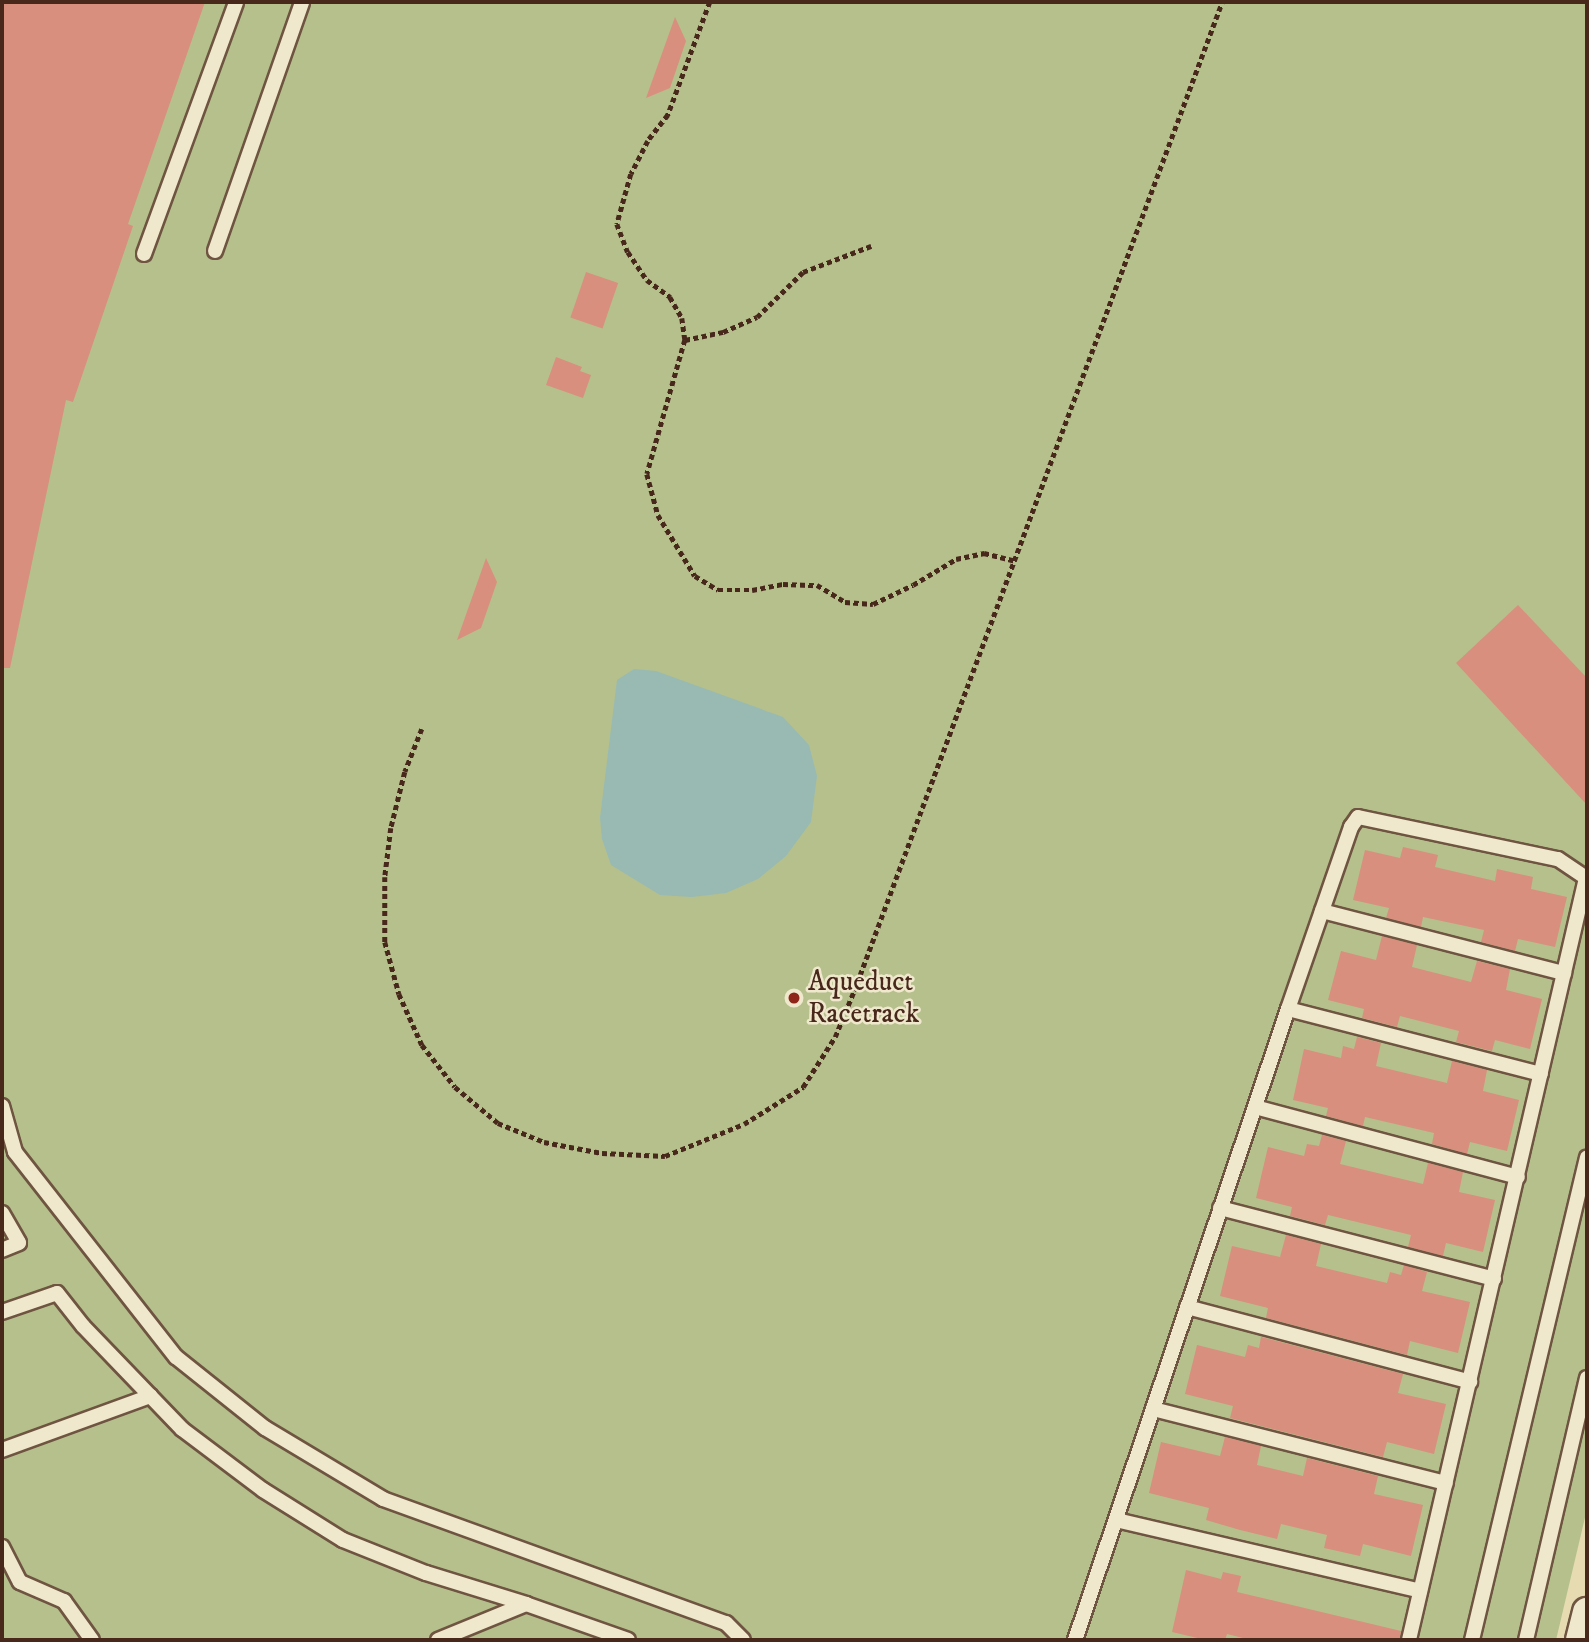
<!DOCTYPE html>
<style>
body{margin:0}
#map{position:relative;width:1589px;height:1642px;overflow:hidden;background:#e7dbb2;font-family:"IM FELL DW Pica",serif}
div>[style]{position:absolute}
.green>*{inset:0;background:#b5c08c}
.water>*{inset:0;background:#98bab3}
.building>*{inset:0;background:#d98f7d;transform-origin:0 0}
.path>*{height:4.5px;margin-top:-2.25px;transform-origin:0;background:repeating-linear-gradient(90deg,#47281b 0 5px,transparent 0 8.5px)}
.roads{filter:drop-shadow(2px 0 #6f5541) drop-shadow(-2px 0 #6f5541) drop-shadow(0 2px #6f5541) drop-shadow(0 -2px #6f5541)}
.service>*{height:14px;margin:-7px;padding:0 7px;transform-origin:7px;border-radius:7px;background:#efe8cd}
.minor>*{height:28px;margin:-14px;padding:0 14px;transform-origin:14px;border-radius:14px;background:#efe8cd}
.dots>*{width:19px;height:19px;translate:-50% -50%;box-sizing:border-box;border:4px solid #efe8cd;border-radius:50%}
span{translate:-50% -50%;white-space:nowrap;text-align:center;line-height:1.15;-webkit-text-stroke:5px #efe8cd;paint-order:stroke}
.poi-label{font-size:28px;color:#47281b}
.left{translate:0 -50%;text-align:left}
.frame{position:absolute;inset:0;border:4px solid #47281b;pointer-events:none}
</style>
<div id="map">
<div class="green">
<div style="clip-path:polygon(2px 2px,1587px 2px,1587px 1509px,1556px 1640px,2px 1640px)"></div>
</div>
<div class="water">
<div style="clip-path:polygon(634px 669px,656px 671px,783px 717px,809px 745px,817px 776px,811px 822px,786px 856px,758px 879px,726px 893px,692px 897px,660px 895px,611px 865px,602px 839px,600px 818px,617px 680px)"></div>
</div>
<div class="building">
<div style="clip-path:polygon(2px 2px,205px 2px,128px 224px,133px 226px,73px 402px,66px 400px,10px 668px,2px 668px)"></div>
<div style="clip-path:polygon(675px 17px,686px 41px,670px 88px,646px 98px)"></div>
<div style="left:586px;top:272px;width:34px;height:48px;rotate:19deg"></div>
<div style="clip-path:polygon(556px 357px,582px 367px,580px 371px,591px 375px,583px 398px,546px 385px)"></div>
<div style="clip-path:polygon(486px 558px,497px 582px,481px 628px,457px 640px)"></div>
<div style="clip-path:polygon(1518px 605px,1587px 678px,1587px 805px,1456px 663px)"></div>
<div style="clip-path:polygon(1403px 847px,1438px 855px,1435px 867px,1495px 881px,1497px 869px,1533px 877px,1531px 889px,1567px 897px,1555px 947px,1518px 939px,1515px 951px,1481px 942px,1484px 930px,1423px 917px,1421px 927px,1386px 918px,1389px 908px,1353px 900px,1365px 850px,1400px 858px)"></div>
<div style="clip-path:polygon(1382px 936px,1417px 945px,1412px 967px,1471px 982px,1477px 961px,1510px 969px,1506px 990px,1542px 999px,1530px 1049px,1495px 1040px,1492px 1051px,1456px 1042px,1459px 1031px,1400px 1016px,1397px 1027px,1362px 1018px,1364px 1009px,1328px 1000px,1341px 951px,1376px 960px)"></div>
<div style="clip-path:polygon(1357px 1037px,1381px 1043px,1376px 1066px,1447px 1083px,1452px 1061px,1487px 1070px,1483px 1091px,1519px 1100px,1507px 1151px,1470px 1142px,1467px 1154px,1432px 1144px,1434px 1133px,1365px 1117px,1363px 1126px,1326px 1116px,1328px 1108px,1293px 1100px,1304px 1049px,1341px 1058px,1343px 1046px,1354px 1049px)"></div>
<div style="clip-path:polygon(1322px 1135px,1346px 1141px,1340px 1164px,1423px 1184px,1428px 1163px,1463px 1172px,1459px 1192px,1495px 1200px,1483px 1252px,1446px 1243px,1443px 1256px,1408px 1247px,1411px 1235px,1328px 1215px,1325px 1225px,1290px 1216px,1292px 1207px,1256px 1198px,1268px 1147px,1304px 1156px,1307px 1144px,1319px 1146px)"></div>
<div style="clip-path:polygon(1286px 1235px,1321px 1244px,1316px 1266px,1387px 1283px,1390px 1272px,1401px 1275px,1404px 1265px,1427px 1272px,1422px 1291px,1470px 1302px,1458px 1353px,1410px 1341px,1407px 1355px,1266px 1318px,1268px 1308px,1220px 1296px,1232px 1246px,1280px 1257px)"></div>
<div style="clip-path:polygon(1261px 1337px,1403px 1374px,1398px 1393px,1446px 1404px,1434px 1454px,1387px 1442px,1383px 1457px,1230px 1418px,1233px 1406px,1185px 1394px,1197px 1345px,1245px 1357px,1248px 1345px,1259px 1348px)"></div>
<div style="clip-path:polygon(1225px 1437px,1261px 1446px,1257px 1465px,1303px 1476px,1307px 1458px,1378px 1476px,1374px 1494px,1423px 1505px,1411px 1556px,1363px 1544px,1360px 1556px,1324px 1548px,1327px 1535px,1281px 1524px,1277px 1539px,1240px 1530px,1206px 1520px,1209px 1508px,1149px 1493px,1161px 1442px,1220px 1456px)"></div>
<div style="clip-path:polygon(1186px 1570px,1221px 1579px,1223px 1572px,1241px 1576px,1237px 1592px,1401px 1631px,1400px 1640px,1251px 1640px,1227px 1634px,1225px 1640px,1206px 1640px,1172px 1632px)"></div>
</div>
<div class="path">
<div style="left:710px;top:2px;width:121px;rotate:110.4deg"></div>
<div style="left:668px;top:115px;width:33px;rotate:128deg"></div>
<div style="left:648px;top:141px;width:37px;rotate:117deg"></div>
<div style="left:631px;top:174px;width:52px;rotate:105.6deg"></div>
<div style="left:617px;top:224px;width:30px;rotate:69deg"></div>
<div style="left:628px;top:252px;width:34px;rotate:56deg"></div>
<div style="left:647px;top:280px;width:29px;rotate:36deg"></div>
<div style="left:670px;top:297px;width:24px;rotate:60deg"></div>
<div style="left:682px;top:318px;width:22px;rotate:82deg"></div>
<div style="left:685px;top:340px;width:39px;rotate:-12deg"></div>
<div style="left:723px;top:332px;width:37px;rotate:-24deg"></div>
<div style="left:757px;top:317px;width:64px;rotate:-44.4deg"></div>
<div style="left:803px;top:272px;width:73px;rotate:-20.9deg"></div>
<div style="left:685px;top:340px;width:139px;rotate:105.8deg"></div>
<div style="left:647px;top:474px;width:42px;rotate:75deg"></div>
<div style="left:658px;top:515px;width:71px;rotate:58.8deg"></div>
<div style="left:695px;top:576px;width:27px;rotate:31deg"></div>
<div style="left:718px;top:590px;width:34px"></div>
<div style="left:752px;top:590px;width:32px;rotate:-11deg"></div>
<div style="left:783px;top:584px;width:34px;rotate:2deg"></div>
<div style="left:817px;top:585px;width:33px;rotate:31deg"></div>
<div style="left:845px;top:602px;width:28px;rotate:4deg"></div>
<div style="left:873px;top:604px;width:44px;rotate:-25.4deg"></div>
<div style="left:913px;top:585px;width:50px;rotate:-31.2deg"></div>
<div style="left:956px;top:559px;width:29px;rotate:-12deg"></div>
<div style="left:984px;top:553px;width:32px;rotate:14deg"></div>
<div style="left:422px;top:729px;width:46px;rotate:111.6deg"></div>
<div style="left:405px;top:772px;width:58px;rotate:104deg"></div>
<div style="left:391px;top:828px;width:49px;rotate:97deg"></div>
<div style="left:385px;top:877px;width:65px;rotate:90deg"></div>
<div style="left:385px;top:942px;width:54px;rotate:74.9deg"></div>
<div style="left:399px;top:994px;width:56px;rotate:65.7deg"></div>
<div style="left:422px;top:1045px;width:53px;rotate:51.8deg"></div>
<div style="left:455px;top:1087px;width:56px;rotate:39.9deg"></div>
<div style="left:498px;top:1123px;width:50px;rotate:22.4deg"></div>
<div style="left:544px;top:1142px;width:59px;rotate:10.7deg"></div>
<div style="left:602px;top:1153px;width:63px;rotate:2.7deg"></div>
<div style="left:665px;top:1156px;width:85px;rotate:-22.1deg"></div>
<div style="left:744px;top:1124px;width:70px;rotate:-32.1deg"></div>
<div style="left:803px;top:1087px;width:59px;rotate:-57.4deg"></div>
<div style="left:835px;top:1037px;width:50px;rotate:-67.6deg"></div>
<div style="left:854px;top:991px;width:1055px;rotate:-69.59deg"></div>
</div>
<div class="roads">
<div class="service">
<div style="left:215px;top:251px;width:264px;rotate:-70.7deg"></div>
<div style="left:144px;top:254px;width:268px;rotate:-69.9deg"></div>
<div style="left:1322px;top:911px;width:250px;rotate:14.4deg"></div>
<div style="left:1288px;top:1009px;width:261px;rotate:14.4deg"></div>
<div style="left:2px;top:1106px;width:48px;rotate:74.2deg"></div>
<div style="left:15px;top:1152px;width:261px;rotate:51.9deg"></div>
<div style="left:176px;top:1357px;width:114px;rotate:38.6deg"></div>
<div style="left:265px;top:1428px;width:138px;rotate:31deg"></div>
<div style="left:383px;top:1499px;width:365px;rotate:19.9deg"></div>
<div style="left:726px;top:1623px;width:24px;rotate:45deg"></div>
<div style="left:1255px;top:1107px;width:272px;rotate:14.9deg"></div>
<div style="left:1220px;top:1208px;width:283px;rotate:14.5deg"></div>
<div style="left:2px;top:1213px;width:34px;rotate:60deg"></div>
<div style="left:19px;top:1243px;width:18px;rotate:158deg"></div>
<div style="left:1187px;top:1307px;width:293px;rotate:14.8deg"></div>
<div style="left:2px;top:1312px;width:58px;rotate:-19.1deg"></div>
<div style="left:57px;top:1293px;width:42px;rotate:51.8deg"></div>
<div style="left:83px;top:1326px;width:143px;rotate:46.1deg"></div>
<div style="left:182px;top:1429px;width:101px;rotate:37deg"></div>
<div style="left:263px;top:1490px;width:94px;rotate:32deg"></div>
<div style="left:343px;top:1540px;width:89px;rotate:21.7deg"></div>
<div style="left:426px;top:1573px;width:105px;rotate:17.2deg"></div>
<div style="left:526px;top:1604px;width:95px;rotate:157.8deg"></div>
<div style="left:1153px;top:1409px;width:302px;rotate:14.2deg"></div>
<div style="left:2px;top:1450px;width:158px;rotate:-20deg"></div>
<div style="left:1116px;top:1520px;width:312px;rotate:13.1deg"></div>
<div style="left:2px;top:1547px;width:39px;rotate:63deg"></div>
<div style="left:20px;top:1582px;width:48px;rotate:23.4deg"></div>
<div style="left:64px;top:1601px;width:48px;rotate:54.3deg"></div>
<div style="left:526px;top:1604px;width:108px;rotate:19.4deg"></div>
<div style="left:1075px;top:1640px;width:666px;rotate:-71.35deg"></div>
<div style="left:1288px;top:1009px;width:193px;rotate:-70.9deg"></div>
<div style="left:1351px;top:827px;width:12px;rotate:-55deg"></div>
<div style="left:1358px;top:817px;width:204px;rotate:11.9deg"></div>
<div style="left:1558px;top:859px;width:34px;rotate:34deg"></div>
<div style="left:1586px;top:878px;width:782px;rotate:103.08deg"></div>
<div style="left:1472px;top:1640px;width:496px;rotate:-76.6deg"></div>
<div style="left:1526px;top:1640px;width:269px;rotate:-76.9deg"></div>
</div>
<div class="minor">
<div style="left:1580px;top:1640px;width:29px;rotate:-76deg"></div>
</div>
</div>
<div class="dots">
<div style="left:794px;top:998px;background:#8f2418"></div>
</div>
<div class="poi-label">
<span class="left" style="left:808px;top:998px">Aqueduct<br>Racetrack</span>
</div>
<div class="frame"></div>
</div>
